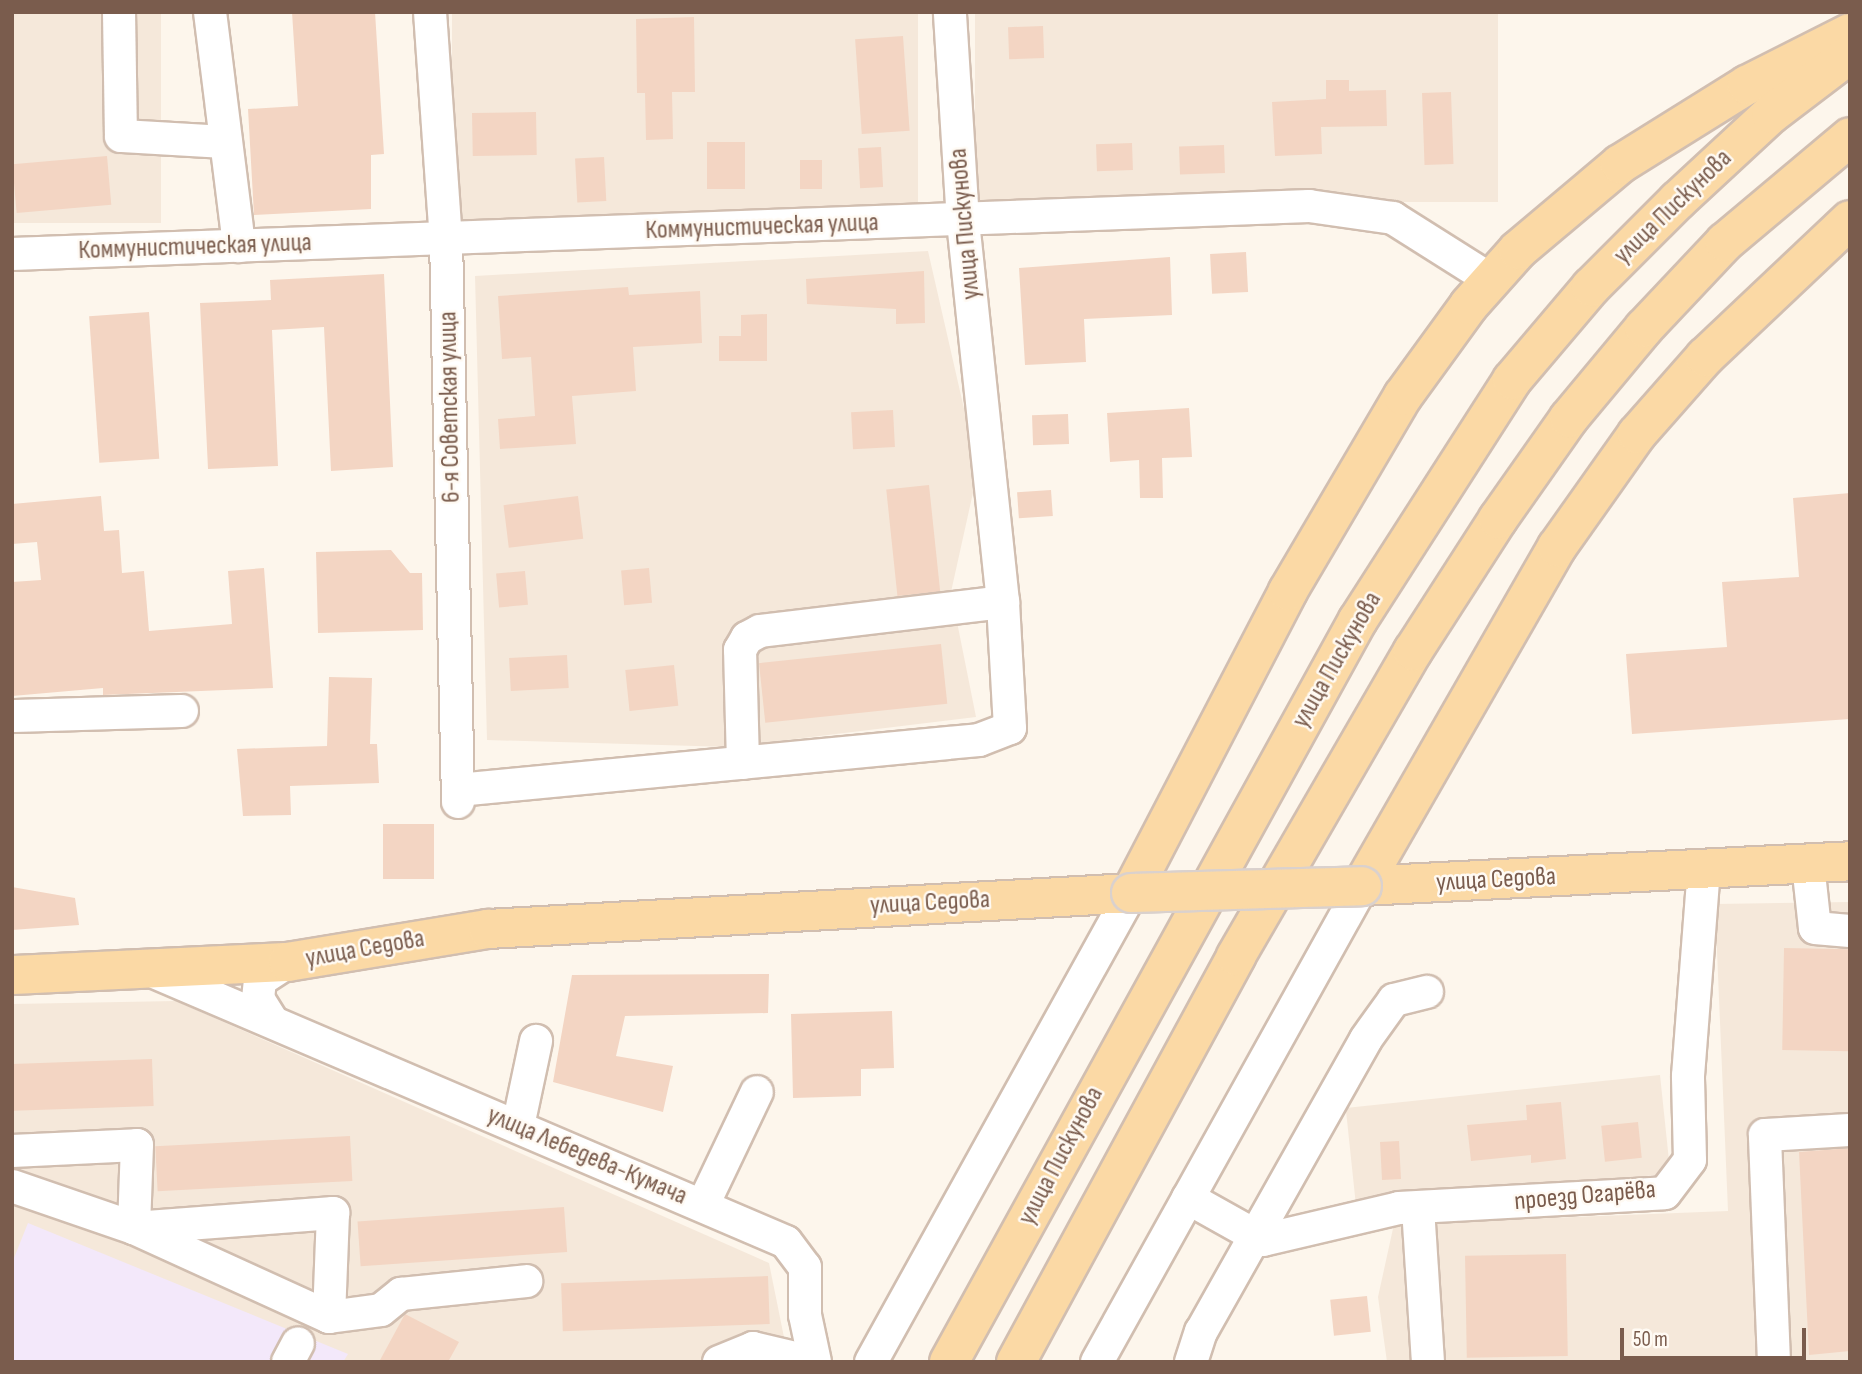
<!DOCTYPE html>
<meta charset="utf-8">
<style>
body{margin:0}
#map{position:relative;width:1862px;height:1374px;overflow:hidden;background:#fdf6ec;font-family:"Sofia Sans Condensed",sans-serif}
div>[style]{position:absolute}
.residential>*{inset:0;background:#f5e8da;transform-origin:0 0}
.education>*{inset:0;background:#f3e8fa}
.building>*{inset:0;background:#f3d5c3;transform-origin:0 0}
.roads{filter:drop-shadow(2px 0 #d1beb0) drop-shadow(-2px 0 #d1beb0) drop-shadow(0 2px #d1beb0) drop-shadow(0 -2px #d1beb0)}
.minor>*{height:32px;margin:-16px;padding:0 16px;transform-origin:16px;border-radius:16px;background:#fff}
.major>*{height:38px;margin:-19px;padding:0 19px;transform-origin:19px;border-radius:19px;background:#fbd9a5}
.bridges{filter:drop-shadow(2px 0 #dad1cd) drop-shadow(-2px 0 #dad1cd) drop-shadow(0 2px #dad1cd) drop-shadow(0 -2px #dad1cd)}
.major-bridge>*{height:38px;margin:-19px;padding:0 19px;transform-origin:19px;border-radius:19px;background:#fbd9a5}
span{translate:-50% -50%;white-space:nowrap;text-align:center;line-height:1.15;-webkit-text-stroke:5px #fffaf3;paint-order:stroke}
.street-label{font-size:26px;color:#7a5c4d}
.frame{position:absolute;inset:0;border:14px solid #7a5c4d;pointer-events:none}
.scale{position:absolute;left:1620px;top:1328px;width:186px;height:32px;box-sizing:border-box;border:4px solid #7a5c4d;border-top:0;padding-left:9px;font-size:21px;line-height:24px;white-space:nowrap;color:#7a5c4d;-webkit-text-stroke:5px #fffaf3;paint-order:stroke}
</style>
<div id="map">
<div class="residential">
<div style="left:12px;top:12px;width:149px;height:211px"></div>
<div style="left:452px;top:12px;width:466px;height:208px"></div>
<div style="left:975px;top:12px;width:523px;height:190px"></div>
<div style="clip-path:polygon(928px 251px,978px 470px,951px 592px,976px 717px,730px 747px,487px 740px,475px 276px)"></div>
<div style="clip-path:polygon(1850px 902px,1850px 1362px,1387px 1362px,1378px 1297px,1394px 1224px,1728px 1211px,1715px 904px)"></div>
<div style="clip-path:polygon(176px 1001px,769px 1263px,789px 1362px,12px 1362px,12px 1004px)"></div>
<div style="left:1660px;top:1075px;width:99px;height:316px;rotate:84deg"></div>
</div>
<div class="education">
<div style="clip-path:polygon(28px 1223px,348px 1354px,343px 1362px,12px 1362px,12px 1263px)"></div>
</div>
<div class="building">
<div style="clip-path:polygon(292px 12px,375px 12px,384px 154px,371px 155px,371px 209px,254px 215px,248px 109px,298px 106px)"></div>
<div style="clip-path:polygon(694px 17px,695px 92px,672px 92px,673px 139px,646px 140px,645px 93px,637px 93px,636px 19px)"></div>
<div style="left:1043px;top:26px;width:32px;height:35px;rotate:88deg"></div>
<div style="left:903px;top:36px;width:95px;height:48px;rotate:86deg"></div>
<div style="clip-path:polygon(1326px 80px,1349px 80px,1349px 91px,1386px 90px,1387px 126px,1321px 127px,1322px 154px,1275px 156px,1272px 102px,1326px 99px)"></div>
<div style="left:1451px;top:92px;width:72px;height:29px;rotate:88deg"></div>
<div style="left:536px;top:112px;width:43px;height:64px;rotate:89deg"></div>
<div style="left:707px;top:142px;width:38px;height:47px"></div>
<div style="left:1132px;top:143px;width:27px;height:36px;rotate:88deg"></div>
<div style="left:1224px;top:145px;width:28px;height:45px;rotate:88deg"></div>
<div style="left:881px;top:147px;width:40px;height:23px;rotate:87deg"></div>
<div style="left:107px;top:156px;width:49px;height:95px;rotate:85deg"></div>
<div style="left:604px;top:157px;width:44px;height:29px;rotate:87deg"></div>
<div style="left:800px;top:160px;width:22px;height:29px"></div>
<div style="left:1246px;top:252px;width:40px;height:36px;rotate:87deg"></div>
<div style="clip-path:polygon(1170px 257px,1172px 315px,1084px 319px,1086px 362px,1025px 365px,1019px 268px)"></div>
<div style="clip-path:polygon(924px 271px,925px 323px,896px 324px,896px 309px,807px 304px,806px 279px)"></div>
<div style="clip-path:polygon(384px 274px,393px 467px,331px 471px,324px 327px,272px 330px,278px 466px,208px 469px,200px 303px,271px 300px,270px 280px)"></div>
<div style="clip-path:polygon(628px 287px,629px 295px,700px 291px,702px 343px,633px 347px,636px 391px,572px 396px,576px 444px,500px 449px,498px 419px,535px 416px,531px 357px,502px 359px,498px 296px)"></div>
<div style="left:149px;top:312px;width:147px;height:60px;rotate:86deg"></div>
<div style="clip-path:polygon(767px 314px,767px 361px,719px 361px,719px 336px,741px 336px,741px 315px)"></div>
<div style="clip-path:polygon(1189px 408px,1192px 457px,1162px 458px,1163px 498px,1140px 498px,1139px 460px,1110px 462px,1107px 413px)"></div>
<div style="left:893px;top:410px;width:37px;height:42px;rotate:87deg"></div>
<div style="left:1068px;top:414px;width:30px;height:36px;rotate:88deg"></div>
<div style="left:929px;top:485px;width:107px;height:43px;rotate:84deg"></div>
<div style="left:1051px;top:490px;width:26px;height:34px;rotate:86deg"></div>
<div style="clip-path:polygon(1850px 493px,1850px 719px,1632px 734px,1626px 654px,1727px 647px,1722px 582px,1799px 577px,1793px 498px)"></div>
<div style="clip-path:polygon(101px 496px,104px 531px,119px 530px,122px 573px,144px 571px,149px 631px,232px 624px,228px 571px,264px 568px,273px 688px,103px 695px,103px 688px,12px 696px,12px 582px,41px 580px,37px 542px,12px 544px,12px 504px)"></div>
<div style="left:578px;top:496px;width:43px;height:75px;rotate:83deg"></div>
<div style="clip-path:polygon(391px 550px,410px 573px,422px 573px,423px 630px,318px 633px,316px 552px)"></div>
<div style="left:649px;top:568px;width:35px;height:28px;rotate:85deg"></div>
<div style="left:525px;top:571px;width:34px;height:29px;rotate:85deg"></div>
<div style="left:941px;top:644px;width:60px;height:183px;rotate:84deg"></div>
<div style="left:567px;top:655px;width:33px;height:58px;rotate:87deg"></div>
<div style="left:674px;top:665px;width:41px;height:49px;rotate:84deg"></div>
<div style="clip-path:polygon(329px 677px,372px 678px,370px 744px,377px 744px,379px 783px,290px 786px,291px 815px,243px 816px,237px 749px,327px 746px)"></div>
<div style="left:383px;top:824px;width:51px;height:55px"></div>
<div style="clip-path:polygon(12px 887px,75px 898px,79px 925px,12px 930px)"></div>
<div style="left:1784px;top:948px;width:66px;height:102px;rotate:1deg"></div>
<div style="clip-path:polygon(769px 974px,768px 1013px,625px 1016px,616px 1056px,673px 1066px,663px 1112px,553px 1082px,572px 975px)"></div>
<div style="clip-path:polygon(892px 1011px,894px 1068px,861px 1069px,861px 1096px,793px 1098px,791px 1014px)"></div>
<div style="left:152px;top:1059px;width:47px;height:140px;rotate:88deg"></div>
<div style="clip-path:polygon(1561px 1102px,1566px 1159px,1531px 1163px,1531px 1155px,1471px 1161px,1467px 1125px,1527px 1120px,1526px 1105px)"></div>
<div style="left:1638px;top:1122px;width:36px;height:37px;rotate:84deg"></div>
<div style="left:350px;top:1136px;width:45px;height:195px;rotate:87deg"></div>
<div style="left:1399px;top:1141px;width:38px;height:19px;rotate:87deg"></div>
<div style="clip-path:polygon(1850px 1148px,1850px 1351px,1809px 1355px,1799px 1152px)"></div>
<div style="left:564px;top:1207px;width:45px;height:207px;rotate:86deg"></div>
<div style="left:1566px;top:1254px;width:102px;height:101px;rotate:89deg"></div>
<div style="left:768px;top:1276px;width:48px;height:207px;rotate:88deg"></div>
<div style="left:1367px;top:1296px;width:36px;height:37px;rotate:84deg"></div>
<div style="clip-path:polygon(405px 1314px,459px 1342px,448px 1362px,379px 1362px)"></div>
</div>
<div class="roads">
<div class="minor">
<div style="left:119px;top:12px;width:124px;rotate:89.1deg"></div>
<div style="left:121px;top:136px;width:105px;rotate:3.3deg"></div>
<div style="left:210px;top:12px;width:236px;rotate:82.9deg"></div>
<div style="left:430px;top:12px;width:227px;rotate:86deg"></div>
<div style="left:446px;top:238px;width:564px;rotate:88.78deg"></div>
<div style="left:12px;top:254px;width:1298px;rotate:-2.12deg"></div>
<div style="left:1309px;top:206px;width:85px;rotate:8.1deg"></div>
<div style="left:1393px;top:218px;width:116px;rotate:32.3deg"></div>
<div style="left:12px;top:716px;width:170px;rotate:-1.7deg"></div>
<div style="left:743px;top:763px;width:113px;rotate:-91.5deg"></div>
<div style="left:740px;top:650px;width:14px;rotate:-60deg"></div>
<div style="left:747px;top:638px;width:15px;rotate:-28deg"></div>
<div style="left:760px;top:631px;width:245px;rotate:-6.8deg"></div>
<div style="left:458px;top:790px;width:523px;rotate:-5.48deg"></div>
<div style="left:979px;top:740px;width:33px;rotate:-21deg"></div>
<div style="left:1010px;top:728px;width:126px;rotate:-93.2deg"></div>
<div style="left:1003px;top:602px;width:383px;rotate:-96deg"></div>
<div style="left:963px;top:221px;width:209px;rotate:-93.6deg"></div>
<div style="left:1808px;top:864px;width:64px;rotate:83.8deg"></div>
<div style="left:1815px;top:928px;width:35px;rotate:5deg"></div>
<div style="left:152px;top:971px;width:689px;rotate:23.14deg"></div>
<div style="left:786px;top:1242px;width:31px;rotate:53deg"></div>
<div style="left:805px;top:1267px;width:48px;rotate:90deg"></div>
<div style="left:805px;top:1315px;width:48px;rotate:78deg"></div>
<div style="left:272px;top:1021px;width:26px;rotate:-122deg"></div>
<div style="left:258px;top:999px;width:19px;rotate:-84deg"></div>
<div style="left:260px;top:980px;width:33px;rotate:-33deg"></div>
<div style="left:518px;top:1126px;width:87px;rotate:-78deg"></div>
<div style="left:12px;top:1151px;width:125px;rotate:-2.7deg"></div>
<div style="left:137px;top:1145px;width:83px;rotate:92.1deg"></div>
<div style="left:134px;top:1228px;width:129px;rotate:-161deg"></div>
<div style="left:1188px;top:1198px;width:86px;rotate:29.2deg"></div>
<div style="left:1263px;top:1240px;width:140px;rotate:-13.2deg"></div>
<div style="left:1399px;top:1208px;width:266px;rotate:-3.2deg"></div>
<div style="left:1665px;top:1193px;width:41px;rotate:-52.9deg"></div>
<div style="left:1690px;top:1160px;width:84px;rotate:-91.4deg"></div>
<div style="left:1688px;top:1076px;width:207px;rotate:-85.6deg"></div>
<div style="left:703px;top:1205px;width:125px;rotate:-64.5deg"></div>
<div style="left:1418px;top:1208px;width:154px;rotate:86.3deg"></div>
<div style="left:333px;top:1213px;width:104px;rotate:92.2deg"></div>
<div style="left:329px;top:1317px;width:214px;rotate:-155.5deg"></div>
<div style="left:134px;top:1228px;width:200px;rotate:-4.3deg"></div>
<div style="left:329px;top:1317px;width:52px;rotate:-7.7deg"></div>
<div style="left:381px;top:1310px;width:26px;rotate:-39deg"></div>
<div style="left:401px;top:1294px;width:126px;rotate:-5.9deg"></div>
<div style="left:288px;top:1362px;width:21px;rotate:-62deg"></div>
<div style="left:719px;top:1362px;width:37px;rotate:-22deg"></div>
<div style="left:753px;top:1348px;width:61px;rotate:13.3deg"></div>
<div style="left:871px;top:1362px;width:536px;rotate:-61deg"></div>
<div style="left:1097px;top:1362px;width:545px;rotate:-60.89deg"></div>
<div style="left:1191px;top:1362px;width:32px;rotate:-72deg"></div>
<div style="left:1201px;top:1332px;width:336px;rotate:-60.6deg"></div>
<div style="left:1366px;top:1039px;width:48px;rotate:-54.3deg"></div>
<div style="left:1394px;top:1000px;width:34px;rotate:-14deg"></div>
<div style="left:1774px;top:1362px;width:227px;rotate:-92.3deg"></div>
<div style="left:1765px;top:1135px;width:85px;rotate:-3.4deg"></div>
</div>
<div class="major">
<div style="left:1362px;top:886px;width:391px;rotate:-60.1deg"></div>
<div style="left:1557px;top:547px;width:138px;rotate:-54.7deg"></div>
<div style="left:1637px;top:434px;width:103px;rotate:-48.6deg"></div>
<div style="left:1705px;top:357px;width:199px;rotate:-43.4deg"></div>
<div style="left:1362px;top:886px;width:489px;rotate:-2.9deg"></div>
<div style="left:12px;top:975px;width:276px;rotate:-2.7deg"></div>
<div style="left:288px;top:962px;width:203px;rotate:-9.4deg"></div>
<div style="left:488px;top:929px;width:644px;rotate:-3.2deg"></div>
<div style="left:1131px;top:893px;width:340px;rotate:-62.5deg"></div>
<div style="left:1288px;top:591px;width:226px;rotate:-59.5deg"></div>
<div style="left:1403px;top:396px;width:112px;rotate:-54deg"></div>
<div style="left:1469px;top:305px;width:74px;rotate:-48.3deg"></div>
<div style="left:1518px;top:250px;width:133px;rotate:-40.1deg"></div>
<div style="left:1620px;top:164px;width:150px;rotate:-31.9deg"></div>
<div style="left:1747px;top:85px;width:115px;rotate:-26.8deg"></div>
<div style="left:949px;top:1362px;width:847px;rotate:-61.14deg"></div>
<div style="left:1358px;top:620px;width:285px;rotate:-57.3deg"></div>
<div style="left:1512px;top:380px;width:122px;rotate:-49.7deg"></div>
<div style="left:1591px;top:287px;width:122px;rotate:-45deg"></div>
<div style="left:1677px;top:201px;width:128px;rotate:-42.8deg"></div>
<div style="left:1771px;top:114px;width:99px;rotate:-37.2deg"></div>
<div style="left:1016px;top:1362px;width:462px;rotate:-61.5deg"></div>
<div style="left:1236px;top:956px;width:353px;rotate:-59.9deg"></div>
<div style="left:1413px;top:651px;width:157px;rotate:-57.2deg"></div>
<div style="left:1498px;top:519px;width:123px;rotate:-54.9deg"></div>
<div style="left:1569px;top:418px;width:117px;rotate:-50.2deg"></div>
<div style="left:1644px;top:328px;width:118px;rotate:-46.7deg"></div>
<div style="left:1725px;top:242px;width:163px;rotate:-40deg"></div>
</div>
</div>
<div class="bridges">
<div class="major-bridge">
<div style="left:1131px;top:893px;width:231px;rotate:-1.7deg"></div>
</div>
</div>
<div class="street-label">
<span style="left:1673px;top:207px;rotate:-44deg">улица Пискунова</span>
<span style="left:965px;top:224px;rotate:-95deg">улица Пискунова</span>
<span style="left:762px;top:227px;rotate:-2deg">Коммунистическая улица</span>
<span style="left:195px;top:247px;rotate:-2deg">Коммунистическая улица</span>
<span style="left:450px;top:407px;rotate:-91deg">6-я Советская улица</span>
<span style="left:1337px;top:660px;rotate:-60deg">улица Пискунова</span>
<span style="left:1496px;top:880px;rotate:-3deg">улица Седова</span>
<span style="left:930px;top:903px;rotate:-3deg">улица Седова</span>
<span style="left:365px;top:949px;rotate:-10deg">улица Седова</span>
<span style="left:587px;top:1156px;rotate:23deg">улица Лебедева-Кумача</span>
<span style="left:1061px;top:1156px;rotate:-62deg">улица Пискунова</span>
<span style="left:1585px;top:1196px;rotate:-5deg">проезд Огарёва</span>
</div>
<div class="frame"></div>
<div class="scale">50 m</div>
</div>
